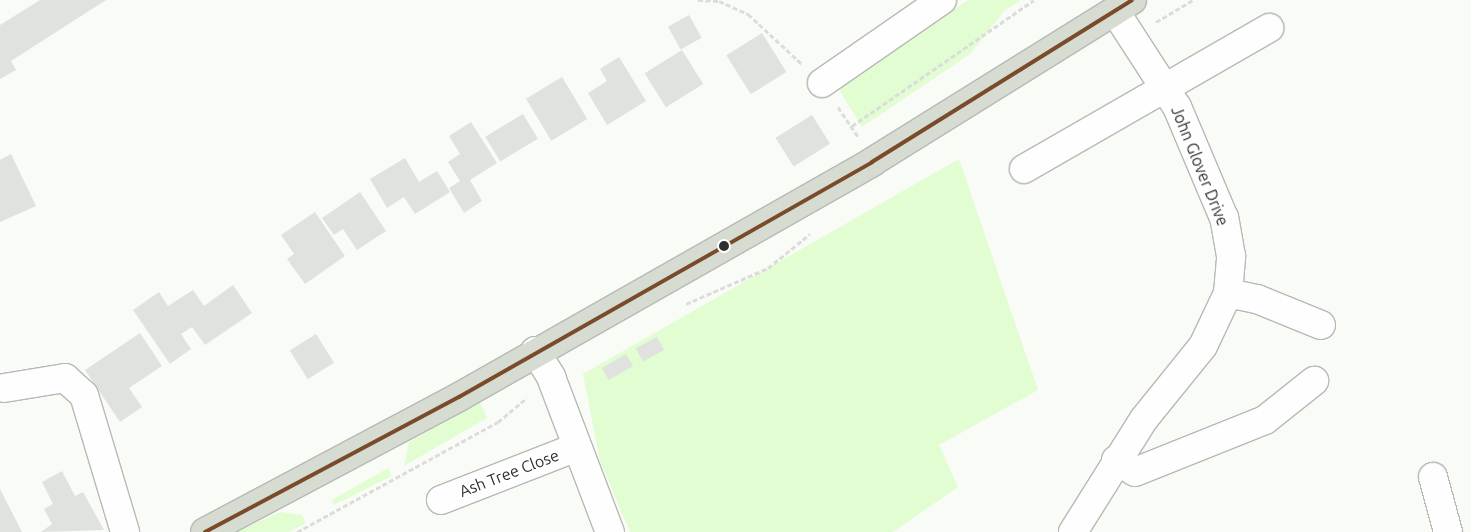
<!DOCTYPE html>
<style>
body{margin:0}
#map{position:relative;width:1471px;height:532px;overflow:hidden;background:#f9fbf7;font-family:Ubuntu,sans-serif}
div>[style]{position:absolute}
.green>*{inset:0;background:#e1fdd1}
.building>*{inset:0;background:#e0e2df;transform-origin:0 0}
.path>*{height:3px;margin-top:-1.5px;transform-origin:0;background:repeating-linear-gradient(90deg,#dcdcdc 0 5px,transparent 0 7.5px)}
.roads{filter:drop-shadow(1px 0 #b7b9b6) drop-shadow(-1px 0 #b7b9b6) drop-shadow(0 1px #b7b9b6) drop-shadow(0 -1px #b7b9b6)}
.minor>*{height:28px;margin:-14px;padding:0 14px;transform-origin:14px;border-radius:14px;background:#fefefe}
.highway>*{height:28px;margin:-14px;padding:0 14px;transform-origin:14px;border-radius:14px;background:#d6dcd2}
.bus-1>*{height:4px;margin:-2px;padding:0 2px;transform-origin:2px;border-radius:2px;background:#7a4b2a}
.dots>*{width:14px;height:14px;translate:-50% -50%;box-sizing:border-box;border:2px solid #fff;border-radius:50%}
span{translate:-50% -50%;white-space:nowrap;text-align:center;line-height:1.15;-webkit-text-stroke:4.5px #fff;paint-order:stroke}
.street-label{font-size:16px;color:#2e302d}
</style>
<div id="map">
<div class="green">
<div style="clip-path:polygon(968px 0,1021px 0,1005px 10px,970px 54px,862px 127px,838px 88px)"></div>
<div style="clip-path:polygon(959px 159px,1038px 390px,939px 445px,958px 487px,893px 532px,630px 532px,600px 461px,583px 374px)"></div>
<div style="clip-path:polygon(480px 402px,487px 418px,404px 466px,409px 442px)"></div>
<div style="clip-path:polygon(388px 468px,392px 476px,334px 505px,332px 500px)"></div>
<div style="clip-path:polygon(280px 512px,302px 515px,306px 523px,289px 532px,237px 532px)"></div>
</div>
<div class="building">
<div style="clip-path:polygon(40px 0,106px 0,11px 61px,16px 70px,0 79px,0 25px)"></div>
<div style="left:689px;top:15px;width:26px;height:24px;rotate:61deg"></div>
<div style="left:762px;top:33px;width:46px;height:42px;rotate:58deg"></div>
<div style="left:682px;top:50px;width:40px;height:44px;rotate:58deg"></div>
<div style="clip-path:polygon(619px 57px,646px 101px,607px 125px,588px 93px,607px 81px,600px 69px)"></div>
<div style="left:562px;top:77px;width:49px;height:42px;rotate:59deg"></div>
<div style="left:523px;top:114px;width:29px;height:44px;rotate:59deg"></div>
<div style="left:812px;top:115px;width:34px;height:43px;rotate:58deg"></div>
<div style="clip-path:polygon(471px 122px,497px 163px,470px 180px,482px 201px,464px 213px,449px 188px,460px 181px,448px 162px,460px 154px,449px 136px)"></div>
<div style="clip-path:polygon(11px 154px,36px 206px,0 222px,0 160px)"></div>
<div style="clip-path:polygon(405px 158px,419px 182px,437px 171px,450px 192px,415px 214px,404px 197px,387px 208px,370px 179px)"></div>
<div style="clip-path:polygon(360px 192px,386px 231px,357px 250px,343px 229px,334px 235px,322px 218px)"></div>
<div style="clip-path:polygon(315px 212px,345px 256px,305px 284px,287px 259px,294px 254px,281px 235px)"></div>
<div style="clip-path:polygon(233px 285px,252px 313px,205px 345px,192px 327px,181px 334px,191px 349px,170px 364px,133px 310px,159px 292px,168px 306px,193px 290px,204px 306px)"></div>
<div style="clip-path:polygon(140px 333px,162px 366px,129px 388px,142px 407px,120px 422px,85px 370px)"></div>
<div style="left:316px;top:334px;width:34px;height:31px;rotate:58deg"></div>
<div style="left:657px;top:337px;width:15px;height:24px;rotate:62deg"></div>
<div style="left:626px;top:354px;width:14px;height:28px;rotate:60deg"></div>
<div style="clip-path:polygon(62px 471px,75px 496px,83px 492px,104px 530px,41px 532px,52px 524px,44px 509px,53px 504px,42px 482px)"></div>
<div style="clip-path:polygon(0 489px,22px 532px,0 532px)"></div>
</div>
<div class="path">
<div style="left:698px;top:0;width:21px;rotate:3deg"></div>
<div style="left:719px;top:1px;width:32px;rotate:24deg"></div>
<div style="left:748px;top:14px;width:74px;rotate:42.8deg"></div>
<div style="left:1156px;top:22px;width:43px;rotate:-30.7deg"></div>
<div style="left:838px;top:107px;width:36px;rotate:56deg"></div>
<div style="left:852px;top:126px;width:221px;rotate:-34.7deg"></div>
<div style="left:686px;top:304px;width:90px;rotate:-23.7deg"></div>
<div style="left:768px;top:268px;width:54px;rotate:-39deg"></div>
<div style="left:297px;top:532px;width:229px;rotate:-28.7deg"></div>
<div style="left:498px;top:422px;width:38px;rotate:-40deg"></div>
</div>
<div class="roads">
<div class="minor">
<div style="left:822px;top:83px;width:146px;rotate:-34.7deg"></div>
<div style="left:1024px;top:169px;width:283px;rotate:-29.9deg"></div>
<div style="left:1228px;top:293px;width:30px;rotate:12deg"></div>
<div style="left:1257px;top:299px;width:69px;rotate:22.1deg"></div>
<div style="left:535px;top:351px;width:31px;rotate:58deg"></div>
<div style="left:551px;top:377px;width:166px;rotate:69.2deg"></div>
<div style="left:4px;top:388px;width:62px;rotate:-9.3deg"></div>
<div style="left:65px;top:378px;width:25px;rotate:42deg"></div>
<div style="left:84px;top:395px;width:143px;rotate:73.3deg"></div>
<div style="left:1116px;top:460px;width:22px;rotate:32deg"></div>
<div style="left:1135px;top:472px;width:140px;rotate:-21.8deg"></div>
<div style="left:1265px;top:420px;width:63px;rotate:-38.5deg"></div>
<div style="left:1433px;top:477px;width:57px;rotate:74.7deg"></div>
<div style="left:441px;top:500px;width:146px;rotate:-21.3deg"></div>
<div style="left:1073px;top:532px;width:133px;rotate:-57.9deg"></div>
<div style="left:1144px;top:419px;width:94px;rotate:-51.1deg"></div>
<div style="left:1203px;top:346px;width:59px;rotate:-64.7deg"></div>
<div style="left:1228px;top:293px;width:37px;rotate:-85deg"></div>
<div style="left:1231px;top:256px;width:39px;rotate:-100deg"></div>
<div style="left:1224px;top:218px;width:121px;rotate:-112.9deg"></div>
<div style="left:1177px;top:107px;width:114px;rotate:-122.9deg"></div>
</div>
<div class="highway">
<div style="left:205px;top:532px;width:288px;rotate:-28deg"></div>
<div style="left:459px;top:397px;width:475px;rotate:-29.6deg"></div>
<div style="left:872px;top:162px;width:306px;rotate:-31.9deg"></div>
</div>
</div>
<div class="bus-1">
<div style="left:205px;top:532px;width:288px;rotate:-28deg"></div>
<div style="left:459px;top:397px;width:475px;rotate:-29.6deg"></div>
<div style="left:872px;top:162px;width:306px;rotate:-31.9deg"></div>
</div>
<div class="dots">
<div style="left:724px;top:246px;background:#2e302d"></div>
</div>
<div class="street-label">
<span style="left:1200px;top:166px;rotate:68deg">John Glover Drive</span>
<span style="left:509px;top:473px;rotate:-21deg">Ash Tree Close</span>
</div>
</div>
